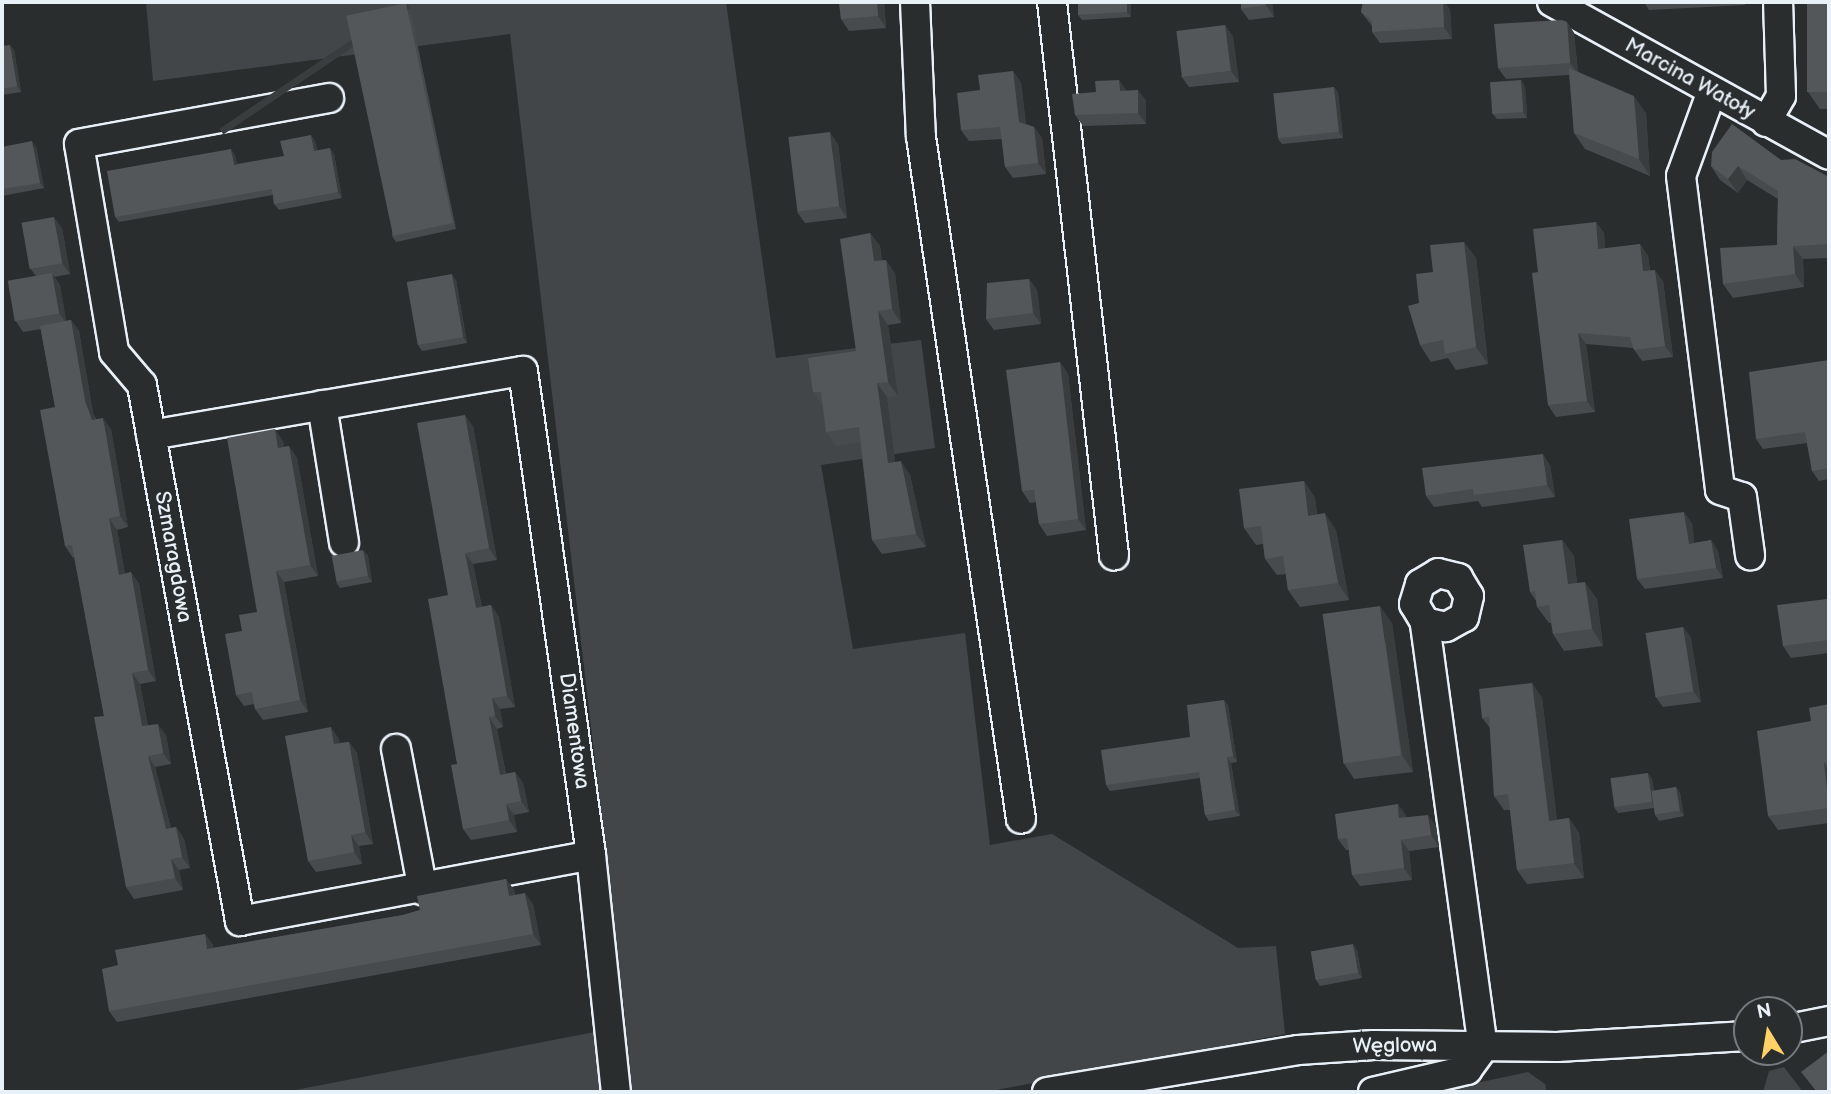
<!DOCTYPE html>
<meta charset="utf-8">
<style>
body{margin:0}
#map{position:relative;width:1831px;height:1094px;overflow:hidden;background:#2a2d2e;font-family:"Balsamiq Sans",sans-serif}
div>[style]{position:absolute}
.green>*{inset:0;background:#424648}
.roads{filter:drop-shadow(2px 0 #e8f1f8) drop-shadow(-2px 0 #e8f1f8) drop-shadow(0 2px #e8f1f8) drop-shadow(0 -2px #e8f1f8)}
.minor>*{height:28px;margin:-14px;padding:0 14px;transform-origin:14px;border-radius:14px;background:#2a2d2e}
.wall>*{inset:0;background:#474b4d}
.shaded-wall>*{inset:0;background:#3a3d3e;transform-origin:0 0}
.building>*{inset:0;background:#535759;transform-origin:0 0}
span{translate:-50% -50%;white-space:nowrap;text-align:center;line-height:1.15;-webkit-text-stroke:7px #2a2d2e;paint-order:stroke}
.street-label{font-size:21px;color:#e8f1f8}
.frame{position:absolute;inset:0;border:4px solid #e8f1f8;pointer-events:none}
.north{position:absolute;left:1733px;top:996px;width:70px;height:70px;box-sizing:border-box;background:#2a2d2e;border:2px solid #767b7f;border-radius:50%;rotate:349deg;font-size:19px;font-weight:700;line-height:28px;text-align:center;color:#e8f1f8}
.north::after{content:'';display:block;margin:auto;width:24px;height:32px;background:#ffd166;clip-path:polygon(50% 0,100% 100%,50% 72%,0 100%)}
</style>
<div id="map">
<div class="green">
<div style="clip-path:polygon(146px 2px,726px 2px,776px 358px,921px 340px,935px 448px,821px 465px,853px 649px,965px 633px,990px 845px,1052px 834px,1238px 948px,1276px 946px,1285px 1034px,986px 1092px,285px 1092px,626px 1026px,510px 34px,153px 81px)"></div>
<div style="clip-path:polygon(1784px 1067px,1803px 1092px,1763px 1092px,1769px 1071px)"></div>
<div style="clip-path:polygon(1528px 1072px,1545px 1084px,1547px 1092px,1434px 1092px)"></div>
</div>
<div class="roads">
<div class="minor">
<div style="left:915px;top:2px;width:135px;rotate:87.5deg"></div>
<div style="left:921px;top:137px;width:689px;rotate:81.66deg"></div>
<div style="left:1052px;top:2px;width:557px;rotate:83.61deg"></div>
<div style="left:1552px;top:2px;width:316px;rotate:28.9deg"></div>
<div style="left:1712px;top:91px;width:90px;rotate:110deg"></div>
<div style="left:1681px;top:176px;width:316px;rotate:82.9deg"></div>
<div style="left:1720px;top:490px;width:23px;rotate:18deg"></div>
<div style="left:1742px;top:497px;width:59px;rotate:82.1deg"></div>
<div style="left:329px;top:98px;width:254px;rotate:169.6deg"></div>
<div style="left:79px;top:144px;width:211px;rotate:80.4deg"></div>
<div style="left:114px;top:352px;width:43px;rotate:49.7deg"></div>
<div style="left:142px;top:385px;width:545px;rotate:79.64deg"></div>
<div style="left:240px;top:921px;width:357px;rotate:-10.6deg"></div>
<div style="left:1766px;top:122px;width:30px;rotate:-60deg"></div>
<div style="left:1781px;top:96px;width:94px;rotate:-91.8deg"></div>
<div style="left:322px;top:405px;width:139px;rotate:80.9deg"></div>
<div style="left:151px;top:435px;width:377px;rotate:-9.8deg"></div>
<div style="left:523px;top:371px;width:489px;rotate:82deg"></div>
<div style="left:591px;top:855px;width:238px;rotate:84deg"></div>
<div style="left:396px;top:749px;width:144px;rotate:79.2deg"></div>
<div style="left:1789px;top:1029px;width:41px;rotate:-11.3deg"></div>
<div style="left:1047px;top:1092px;width:254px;rotate:-9.5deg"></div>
<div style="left:1298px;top:1050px;width:76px;rotate:-3.8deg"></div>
<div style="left:1374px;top:1045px;width:183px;rotate:0.6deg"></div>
<div style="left:1557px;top:1047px;width:190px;rotate:-3.3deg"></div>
<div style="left:1373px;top:1092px;width:97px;rotate:-13.2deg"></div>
<div style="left:1467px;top:1070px;width:27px;rotate:-54deg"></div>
<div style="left:1483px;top:1048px;width:430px;rotate:-97.8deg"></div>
<div style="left:1425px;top:622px;width:21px;rotate:-121deg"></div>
<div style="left:1414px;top:604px;width:21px;rotate:-73deg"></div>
<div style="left:1420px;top:584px;width:21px;rotate:-31deg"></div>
<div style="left:1438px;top:573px;width:21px;rotate:14deg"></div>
<div style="left:1458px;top:578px;width:21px;rotate:59deg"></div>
<div style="left:1469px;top:596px;width:22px;rotate:103deg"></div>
<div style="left:1464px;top:617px;width:21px;rotate:151deg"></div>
<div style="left:1446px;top:627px;width:22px;rotate:-167deg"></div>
</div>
</div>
<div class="wall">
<div style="clip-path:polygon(839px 2px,884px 2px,886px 28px,849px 31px,841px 19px)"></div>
<div style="clip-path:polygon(1131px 2px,1131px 17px,1082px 20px,1078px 15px)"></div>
<div style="clip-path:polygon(1272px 2px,1274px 17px,1249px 20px,1241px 9px)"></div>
<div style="clip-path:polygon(1363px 2px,1445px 2px,1450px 10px,1452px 39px,1380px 43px,1372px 32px,1372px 26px,1361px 12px)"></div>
<div style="clip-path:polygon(1644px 2px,1744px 2px,1745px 5px,1649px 10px)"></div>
<div style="clip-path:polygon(1829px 2px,1829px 109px,1820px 109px,1808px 92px)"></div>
<div style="clip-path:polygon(410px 9px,456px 229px,396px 242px,392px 236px)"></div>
<div style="clip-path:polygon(1567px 22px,1574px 33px,1578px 72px,1646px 113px,1650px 176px,1585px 149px,1574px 133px,1569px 75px,1506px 79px,1498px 68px)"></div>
<div style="clip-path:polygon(1225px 25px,1233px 37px,1239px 82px,1189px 87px,1181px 76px)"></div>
<div style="clip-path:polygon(2px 46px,14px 50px,21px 92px,2px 95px)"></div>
<div style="clip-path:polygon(1013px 71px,1021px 83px,1026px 124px,1034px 127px,1042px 138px,1046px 174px,1013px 178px,1005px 167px,1002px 139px,969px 141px,961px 130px,980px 90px)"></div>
<div style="clip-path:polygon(1119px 80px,1126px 91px,1138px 90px,1146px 101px,1146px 124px,1083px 126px,1075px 115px,1096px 92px)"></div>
<div style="clip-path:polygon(1525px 86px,1527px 118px,1497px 119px,1492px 113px)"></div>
<div style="clip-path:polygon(1338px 92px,1343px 138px,1282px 144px,1278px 139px)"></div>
<div style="clip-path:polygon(315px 141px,317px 150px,334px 154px,342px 198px,279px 210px,274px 204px,273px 195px,119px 222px,115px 217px,235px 155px,236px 164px,284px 156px)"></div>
<div style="clip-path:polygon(838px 144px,847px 218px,805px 223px,797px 212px)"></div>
<div style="clip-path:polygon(2px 147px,36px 147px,44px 188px,2px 196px)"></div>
<div style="clip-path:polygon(1781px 160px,1829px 178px,1829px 258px,1803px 259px,1804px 287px,1733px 298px,1723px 284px,1777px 245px,1778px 199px,1747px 180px,1738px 193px,1720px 180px,1711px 166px)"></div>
<div style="clip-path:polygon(1596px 222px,1604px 233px,1605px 249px,1640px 244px,1648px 256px,1650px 270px,1663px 281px,1673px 357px,1642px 361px,1633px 348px,1586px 344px,1595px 412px,1556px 417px,1548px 405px,1538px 272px)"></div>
<div style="clip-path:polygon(62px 228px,70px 274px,54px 277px,60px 285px,66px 321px,71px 320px,79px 331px,93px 413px,96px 419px,111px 429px,128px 527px,117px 530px,125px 574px,131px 572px,139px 584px,156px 681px,140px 684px,148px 726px,166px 735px,171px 764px,155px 767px,171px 828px,176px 827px,184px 839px,190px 868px,179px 870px,183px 890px,134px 899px,126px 887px,104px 716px,74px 557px,73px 558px,65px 546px,55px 407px,41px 329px,23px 332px,15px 320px,36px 276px,30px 268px)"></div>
<div style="clip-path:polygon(870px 233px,880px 246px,882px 261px,886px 260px,895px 274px,901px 323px,888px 325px,898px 396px,887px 397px,895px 462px,910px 475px,926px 547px,882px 554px,872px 540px,860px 442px,836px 446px,826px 432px,823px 406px,813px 392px,856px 351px)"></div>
<div style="clip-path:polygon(1464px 242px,1476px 258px,1488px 364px,1456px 370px,1448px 358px,1431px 362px,1420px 345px,1419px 303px,1433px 272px)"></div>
<div style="clip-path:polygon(1029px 279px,1037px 290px,1041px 324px,994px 330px,986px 319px)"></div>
<div style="clip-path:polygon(456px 280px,467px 343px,422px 351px,418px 345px)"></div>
<div style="clip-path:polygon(1829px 360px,1829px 479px,1819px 481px,1812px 471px,1807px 443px,1763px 449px,1756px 439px)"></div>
<div style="clip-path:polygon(1060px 362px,1068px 374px,1086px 530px,1047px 536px,1039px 524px,1036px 502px,1030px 503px,1022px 491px)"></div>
<div style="clip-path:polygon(473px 426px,497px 560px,473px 564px,482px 607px,491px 605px,499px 617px,515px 707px,500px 709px,503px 727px,497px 729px,506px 774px,515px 772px,523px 783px,529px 812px,514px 815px,517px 832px,471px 840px,463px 829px,457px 764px,448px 595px)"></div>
<div style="clip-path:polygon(283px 441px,284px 447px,289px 446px,297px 458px,318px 576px,284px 582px,308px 712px,263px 720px,255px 709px,254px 704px,244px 706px,236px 695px,242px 631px,257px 612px)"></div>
<div style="clip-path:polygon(1550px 465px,1555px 497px,1482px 507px,1478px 501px,1434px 507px,1426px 496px)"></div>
<div style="clip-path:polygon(1304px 481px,1315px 498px,1317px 514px,1336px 530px,1349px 600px,1300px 607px,1288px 590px,1286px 574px,1277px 575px,1265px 559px,1263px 544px,1256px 545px,1244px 528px)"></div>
<div style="clip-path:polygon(1692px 523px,1694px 543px,1711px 540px,1718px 551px,1723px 578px,1645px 589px,1637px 579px)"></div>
<div style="clip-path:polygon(1562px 540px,1574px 556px,1577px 583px,1597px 599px,1603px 646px,1564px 651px,1553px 634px,1551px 623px,1549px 623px,1537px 607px,1536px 601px,1530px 592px)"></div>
<div style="clip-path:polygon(363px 550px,368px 556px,372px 582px,340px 588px,336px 582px)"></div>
<div style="clip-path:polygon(1827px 599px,1829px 603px,1829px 653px,1791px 658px,1783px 646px)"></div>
<div style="clip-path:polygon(1392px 623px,1413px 772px,1354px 779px,1343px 762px)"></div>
<div style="clip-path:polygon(1683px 627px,1691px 638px,1701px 702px,1663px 707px,1655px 696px)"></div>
<div style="clip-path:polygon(1532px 683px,1542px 698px,1557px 820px,1569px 818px,1579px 833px,1584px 878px,1527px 884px,1517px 870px,1510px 810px,1504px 810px,1494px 796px,1490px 728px,1482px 718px)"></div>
<div style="clip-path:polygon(1224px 700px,1228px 705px,1237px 762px,1231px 763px,1240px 816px,1209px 821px,1205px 815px,1200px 778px,1110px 791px,1106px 785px,1190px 737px)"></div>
<div style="clip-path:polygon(1829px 704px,1829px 823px,1778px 830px,1768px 816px,1811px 721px)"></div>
<div style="clip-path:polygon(339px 739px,339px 743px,349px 742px,357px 753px,373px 844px,359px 846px,362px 864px,316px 872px,308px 861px)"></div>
<div style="clip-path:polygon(1652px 779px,1654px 791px,1676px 787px,1680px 793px,1684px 816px,1659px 821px,1655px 815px,1654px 808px,1618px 813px,1614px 807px)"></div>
<div style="clip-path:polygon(1406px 815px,1406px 817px,1436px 826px,1439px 847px,1409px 851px,1412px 880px,1360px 886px,1352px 875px,1349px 850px,1346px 850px,1338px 839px)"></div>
<div style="clip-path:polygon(506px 879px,514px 890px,515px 895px,533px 904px,541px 945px,117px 1022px,109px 1011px,118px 965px,205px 934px,213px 945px,213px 948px,403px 915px,420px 910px)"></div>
<div style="clip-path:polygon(1357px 950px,1362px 978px,1320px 986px,1316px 980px)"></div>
</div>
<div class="shaded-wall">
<div style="clip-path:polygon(877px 2px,884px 2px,886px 28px,878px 16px)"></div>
<div style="clip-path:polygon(1127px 2px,1131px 2px,1131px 17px,1127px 12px)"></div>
<div style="clip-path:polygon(1265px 2px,1272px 2px,1274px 17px,1266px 5px)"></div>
<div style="clip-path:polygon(1443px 2px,1445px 2px,1450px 10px,1452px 39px,1444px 27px)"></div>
<div style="left:406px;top:3px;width:7px;height:225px;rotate:56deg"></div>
<div style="clip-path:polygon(1567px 22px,1574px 33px,1578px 74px,1570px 63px)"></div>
<div style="clip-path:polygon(1225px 25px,1233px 37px,1239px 82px,1231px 71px)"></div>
<div style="clip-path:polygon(10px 45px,14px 50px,21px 92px,17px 86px)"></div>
<div style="clip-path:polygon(1013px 71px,1021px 83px,1027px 134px,1019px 122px)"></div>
<div style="clip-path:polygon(1119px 80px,1127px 91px,1120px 91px)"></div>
<div style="clip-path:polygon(1521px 80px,1525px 86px,1527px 118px,1523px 112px)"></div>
<div style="clip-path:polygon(1334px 87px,1338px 92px,1343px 138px,1339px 132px)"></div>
<div style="clip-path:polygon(1138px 90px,1146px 101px,1146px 124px,1138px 113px)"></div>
<div style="clip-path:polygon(1634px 96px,1646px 113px,1650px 176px,1639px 159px)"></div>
<div style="clip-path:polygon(1034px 127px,1042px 138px,1046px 174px,1038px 163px)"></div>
<div style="clip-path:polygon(830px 132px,838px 144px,847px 218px,839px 206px)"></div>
<div style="clip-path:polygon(311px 135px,315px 141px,318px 156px,314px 151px)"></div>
<div style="clip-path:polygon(32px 141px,36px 147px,44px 188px,40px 183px)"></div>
<div style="clip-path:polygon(330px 148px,334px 154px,342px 198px,338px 192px)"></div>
<div style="clip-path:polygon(231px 149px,235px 155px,238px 170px,234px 165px)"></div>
<div style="clip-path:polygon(1738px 166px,1747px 180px,1738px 193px,1728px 179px)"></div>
<div style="clip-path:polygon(54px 217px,62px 228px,70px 274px,62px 263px)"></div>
<div style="clip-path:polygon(1596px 222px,1604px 233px,1606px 261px,1598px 249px)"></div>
<div style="clip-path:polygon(870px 233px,880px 246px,883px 275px,874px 261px)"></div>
<div style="clip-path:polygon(1464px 242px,1476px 258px,1488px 364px,1476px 347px)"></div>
<div style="clip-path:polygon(1640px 244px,1648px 256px,1651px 282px,1643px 271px)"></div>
<div style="clip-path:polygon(1793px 246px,1803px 259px,1804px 287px,1795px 274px)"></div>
<div style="clip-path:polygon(886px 260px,895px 274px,901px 323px,892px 309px)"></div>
<div style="clip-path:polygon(1655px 270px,1663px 281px,1673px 357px,1665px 346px)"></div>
<div style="clip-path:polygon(52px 273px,60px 285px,67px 324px,59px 313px)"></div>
<div style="clip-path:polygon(452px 274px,456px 280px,467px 343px,463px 337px)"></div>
<div style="clip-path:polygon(1029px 279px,1037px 290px,1041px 324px,1033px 313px)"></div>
<div style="clip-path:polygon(878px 311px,888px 325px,898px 396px,888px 382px)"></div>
<div style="clip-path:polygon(71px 320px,79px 331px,93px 413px,100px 432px,92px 420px,85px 401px)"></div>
<div style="clip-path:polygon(1578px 333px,1586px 344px,1595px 412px,1587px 401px)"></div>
<div style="clip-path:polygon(1060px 362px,1068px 374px,1086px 530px,1078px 519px)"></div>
<div style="clip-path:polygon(877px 383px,887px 397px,897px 477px,888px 463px)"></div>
<div style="clip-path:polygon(465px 415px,473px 426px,497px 560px,489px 548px)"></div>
<div style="clip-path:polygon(103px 418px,111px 429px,128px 527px,120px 516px)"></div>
<div style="clip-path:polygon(275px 429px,283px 441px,286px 460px,278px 448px)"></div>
<div style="clip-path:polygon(289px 446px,297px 458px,318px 576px,310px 565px)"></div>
<div style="clip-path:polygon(1543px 454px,1550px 465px,1555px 497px,1547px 485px)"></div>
<div style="clip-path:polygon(901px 461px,910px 475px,926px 547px,916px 534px)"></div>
<div style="clip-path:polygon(1304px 481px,1315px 498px,1319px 532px,1308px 516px)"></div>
<div style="clip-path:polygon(1684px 512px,1692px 523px,1696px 554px,1689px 544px)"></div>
<div style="clip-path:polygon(1325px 513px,1336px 530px,1349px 600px,1338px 583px)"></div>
<div style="clip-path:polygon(109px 518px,117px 530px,127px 586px,119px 575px)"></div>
<div style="clip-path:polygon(1562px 540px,1574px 556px,1579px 600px,1568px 584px)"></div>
<div style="clip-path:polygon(1711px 540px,1718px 551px,1723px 578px,1716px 568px)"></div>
<div style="clip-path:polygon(363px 550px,368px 556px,372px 582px,368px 576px)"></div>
<div style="clip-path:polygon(465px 553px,473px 564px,484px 620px,476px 608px)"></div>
<div style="clip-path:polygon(276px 571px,284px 582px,308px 712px,300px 700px)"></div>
<div style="clip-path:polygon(131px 572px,139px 584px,156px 681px,148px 670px)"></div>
<div style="clip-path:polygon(1585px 582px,1597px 599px,1603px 646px,1592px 629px)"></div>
<div style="clip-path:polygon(491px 605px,499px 617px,515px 707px,507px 696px)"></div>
<div style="clip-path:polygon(1380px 606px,1392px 623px,1413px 772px,1402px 755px)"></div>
<div style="clip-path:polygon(1683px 627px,1691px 638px,1701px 702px,1693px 691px)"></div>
<div style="clip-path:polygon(132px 673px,140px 684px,150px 738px,142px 726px)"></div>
<div style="clip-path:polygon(1532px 683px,1542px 698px,1559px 836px,1549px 821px)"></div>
<div style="clip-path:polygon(492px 698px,500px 709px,503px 727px,495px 716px)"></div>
<div style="clip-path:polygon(1224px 700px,1228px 705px,1237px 762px,1233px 756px)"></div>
<div style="clip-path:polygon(489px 717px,497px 729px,508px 786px,500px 775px)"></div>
<div style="clip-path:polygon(158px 724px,166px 735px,171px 764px,163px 753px)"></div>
<div style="clip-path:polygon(331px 727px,339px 739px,342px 755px,334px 744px)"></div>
<div style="clip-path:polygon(349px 742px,357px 753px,373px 844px,365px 832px)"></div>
<div style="clip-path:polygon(148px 756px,155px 767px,174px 841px,166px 829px)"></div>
<div style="clip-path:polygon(1227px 757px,1231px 763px,1240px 816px,1235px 810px)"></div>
<div style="clip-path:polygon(1824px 763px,1829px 771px,1829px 806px)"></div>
<div style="clip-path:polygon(515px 772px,523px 783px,529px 812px,521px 801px)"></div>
<div style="clip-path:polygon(1648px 773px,1652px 779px,1656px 808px,1652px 802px)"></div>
<div style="clip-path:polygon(1676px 787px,1680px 793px,1684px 816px,1680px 811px)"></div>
<div style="clip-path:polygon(506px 804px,514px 815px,517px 832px,509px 820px)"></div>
<div style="clip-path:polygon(1398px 804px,1406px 815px,1407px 829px,1399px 818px)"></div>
<div style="clip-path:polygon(1428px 815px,1436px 826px,1439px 847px,1431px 835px)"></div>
<div style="clip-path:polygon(1569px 818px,1579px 833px,1584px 878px,1574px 863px)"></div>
<div style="clip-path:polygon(176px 827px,184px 839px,190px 868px,182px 857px)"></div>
<div style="clip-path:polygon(351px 835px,359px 846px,362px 864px,354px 852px)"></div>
<div style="clip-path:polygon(1401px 840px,1409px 851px,1412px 880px,1404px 868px)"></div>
<div style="clip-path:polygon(171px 859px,179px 870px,183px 890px,175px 878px)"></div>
<div style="clip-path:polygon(506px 879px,514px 890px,517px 907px,509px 896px)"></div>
<div style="clip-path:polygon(525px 893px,533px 904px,541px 945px,533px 934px)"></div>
<div style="clip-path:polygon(205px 934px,213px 945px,215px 961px,207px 949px)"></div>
<div style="clip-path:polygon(1353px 944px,1357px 950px,1362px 978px,1358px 973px)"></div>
</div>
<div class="building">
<div style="clip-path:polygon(839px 2px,877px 2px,878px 16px,841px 19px)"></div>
<div style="clip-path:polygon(1078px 2px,1127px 2px,1127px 12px,1078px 15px)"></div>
<div style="clip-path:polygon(1241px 2px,1265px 2px,1266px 5px,1241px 9px)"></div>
<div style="clip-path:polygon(1363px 2px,1443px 2px,1444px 27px,1372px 32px,1372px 21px,1361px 12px)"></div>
<div style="left:1807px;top:2px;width:22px;height:90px"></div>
<div style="left:406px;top:3px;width:225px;height:61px;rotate:78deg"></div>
<div style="clip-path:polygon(1562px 20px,1567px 22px,1570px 63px,1498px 68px,1494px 24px)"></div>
<div style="left:1225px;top:25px;width:46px;height:49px;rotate:83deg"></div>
<div style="clip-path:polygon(10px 45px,17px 86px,2px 89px,2px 46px)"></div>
<div style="clip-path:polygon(1569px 68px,1634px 96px,1639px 159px,1574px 133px)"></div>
<div style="clip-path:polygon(1013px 71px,1019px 122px,1034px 127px,1038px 163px,1005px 167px,1000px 127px,961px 130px,957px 93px,980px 90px,978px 75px)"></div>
<div style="clip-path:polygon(1119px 80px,1120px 91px,1138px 90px,1138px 113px,1075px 115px,1072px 94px,1096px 92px,1095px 81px)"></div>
<div style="left:1521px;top:80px;width:32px;height:31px;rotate:86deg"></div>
<div style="left:1334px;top:87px;width:45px;height:61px;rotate:84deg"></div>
<div style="clip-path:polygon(1732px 124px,1781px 160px,1795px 159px,1829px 177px,1829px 244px,1793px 246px,1795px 274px,1723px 284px,1720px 248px,1777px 245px,1778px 191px,1738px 166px,1728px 179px,1711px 166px,1712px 152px)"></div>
<div style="left:830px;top:132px;width:75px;height:42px;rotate:83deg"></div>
<div style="clip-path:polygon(311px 135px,314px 151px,330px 148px,338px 192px,274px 204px,272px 189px,115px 217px,107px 171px,231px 149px,234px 165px,284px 156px,280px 141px)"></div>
<div style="clip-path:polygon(32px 141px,40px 183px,2px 189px,2px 147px)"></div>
<div style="left:54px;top:217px;width:47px;height:33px;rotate:80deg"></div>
<div style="clip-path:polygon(1596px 222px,1598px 249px,1640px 244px,1643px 271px,1655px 270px,1665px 346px,1634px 350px,1630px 337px,1578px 333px,1587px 401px,1548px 405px,1532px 273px,1538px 272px,1533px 229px)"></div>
<div style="clip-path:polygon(870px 233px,874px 261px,886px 260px,892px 309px,878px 311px,888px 382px,877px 383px,888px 463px,901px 461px,916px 534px,872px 540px,859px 427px,826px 432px,821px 392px,813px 392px,808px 358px,856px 351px,840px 239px)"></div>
<div style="clip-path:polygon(1464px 242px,1476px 347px,1445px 354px,1443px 340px,1420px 345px,1408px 306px,1419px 303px,1416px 274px,1433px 272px,1430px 245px)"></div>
<div style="left:52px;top:273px;width:41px;height:45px;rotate:80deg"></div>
<div style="left:452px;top:274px;width:64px;height:46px;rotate:80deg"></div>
<div style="clip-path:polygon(1029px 279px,1033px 313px,986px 319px,987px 283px)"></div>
<div style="clip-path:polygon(71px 320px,85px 401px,92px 420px,103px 418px,120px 516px,109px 518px,119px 575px,131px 572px,148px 670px,132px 673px,142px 726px,158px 724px,163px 753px,148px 756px,166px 829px,176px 827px,182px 857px,171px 859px,175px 878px,126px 887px,94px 717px,104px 716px,72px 545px,65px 546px,40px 410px,55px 407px,40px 326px)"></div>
<div style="clip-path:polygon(1829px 360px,1829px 409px,1827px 410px,1829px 426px,1829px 468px,1812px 471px,1805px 432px,1756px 439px,1749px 372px)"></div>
<div style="clip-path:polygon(1060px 362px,1078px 519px,1039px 524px,1034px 490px,1022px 491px,1006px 370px)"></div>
<div style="clip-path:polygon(465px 415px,489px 548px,465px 553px,476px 608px,491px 605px,507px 696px,492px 698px,495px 716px,489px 717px,500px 775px,515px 772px,521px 801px,506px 804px,509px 820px,463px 829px,451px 765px,457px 764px,428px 599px,448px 595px,417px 423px)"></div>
<div style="clip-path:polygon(275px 429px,278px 448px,289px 446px,310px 565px,276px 571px,300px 700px,255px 709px,252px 692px,236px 695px,225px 634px,242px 631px,239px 615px,257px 612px,227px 438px)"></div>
<div style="clip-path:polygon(1543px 454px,1547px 485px,1474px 495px,1473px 489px,1426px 496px,1422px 468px)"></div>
<div style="clip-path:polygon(1304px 481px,1308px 516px,1325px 513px,1338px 583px,1288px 590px,1283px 556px,1265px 559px,1261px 526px,1244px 528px,1239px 489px)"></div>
<div style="clip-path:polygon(1684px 512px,1689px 544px,1711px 540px,1716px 568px,1637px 579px,1629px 519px)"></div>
<div style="clip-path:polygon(1562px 540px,1568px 584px,1585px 582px,1592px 629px,1553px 634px,1549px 605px,1537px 607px,1535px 591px,1530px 592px,1523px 545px)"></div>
<div style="left:363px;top:550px;width:26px;height:32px;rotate:79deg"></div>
<div style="clip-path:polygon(1827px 599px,1829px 618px,1829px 640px,1783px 646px,1777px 605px)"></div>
<div style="left:1380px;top:606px;width:151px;height:58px;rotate:82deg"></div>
<div style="left:1683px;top:627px;width:65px;height:38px;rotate:81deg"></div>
<div style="clip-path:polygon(1532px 683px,1549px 821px,1569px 818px,1574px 863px,1517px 870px,1508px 794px,1494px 796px,1489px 717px,1482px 718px,1479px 689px)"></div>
<div style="clip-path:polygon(1224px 700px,1233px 756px,1227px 757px,1235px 810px,1205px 815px,1199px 772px,1106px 785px,1101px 750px,1190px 737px,1187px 705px)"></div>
<div style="clip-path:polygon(1829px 704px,1829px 762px,1824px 763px,1829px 808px,1768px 816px,1757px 731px,1811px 721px,1809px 708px)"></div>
<div style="clip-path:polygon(331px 727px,334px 744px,349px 742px,365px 832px,351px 835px,354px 852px,308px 861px,285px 736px)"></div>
<div style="left:1648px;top:773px;width:29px;height:38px;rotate:82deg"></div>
<div style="left:1676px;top:787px;width:24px;height:25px;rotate:81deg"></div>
<div style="clip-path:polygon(1398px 804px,1399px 818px,1428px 815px,1431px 835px,1401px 840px,1404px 868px,1352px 875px,1347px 838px,1338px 839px,1335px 814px)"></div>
<div style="clip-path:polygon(506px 879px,509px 896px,525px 893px,533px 934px,109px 1011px,102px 969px,118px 965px,115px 950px,205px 934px,207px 949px,403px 915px,420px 910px,417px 896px)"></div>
<div style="left:1353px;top:944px;width:29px;height:43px;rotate:80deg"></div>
<div style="clip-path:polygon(1829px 1051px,1829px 1092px,1817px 1092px,1801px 1072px)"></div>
</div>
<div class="street-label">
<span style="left:1690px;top:79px;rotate:29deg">Marcina Watoły</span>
<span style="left:173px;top:557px;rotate:80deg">Szmaragdowa</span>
<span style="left:574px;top:731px;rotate:82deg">Diamentowa</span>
<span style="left:1395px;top:1046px;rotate:-1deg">Węglowa</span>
</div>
<div class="frame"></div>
<div class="north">N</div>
</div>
